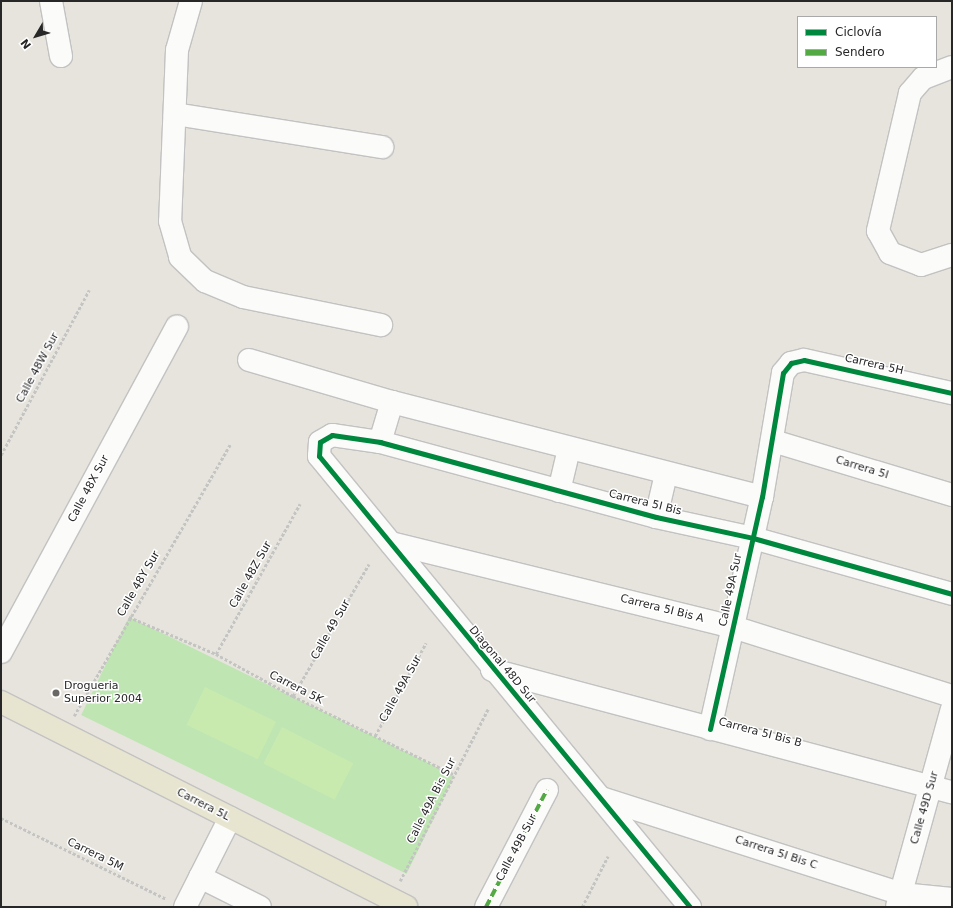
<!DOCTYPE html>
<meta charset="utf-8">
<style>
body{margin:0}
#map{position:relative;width:953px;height:908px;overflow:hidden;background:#e6e4dc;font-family:"DejaVu Sans",sans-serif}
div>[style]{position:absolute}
.green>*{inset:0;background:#bee5b2;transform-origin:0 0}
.pitch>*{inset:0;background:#c9eaaf;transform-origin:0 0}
.path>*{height:2.5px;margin-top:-1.25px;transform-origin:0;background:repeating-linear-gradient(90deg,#c4c4c3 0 3px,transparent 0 5px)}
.roads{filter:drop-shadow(1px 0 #c3c2c2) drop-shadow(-1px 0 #c3c2c2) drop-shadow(0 1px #c3c2c2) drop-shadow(0 -1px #c3c2c2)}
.minor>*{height:22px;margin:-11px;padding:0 11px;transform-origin:11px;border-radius:11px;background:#fbfbfa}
.major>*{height:22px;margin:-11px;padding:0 11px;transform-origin:11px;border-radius:11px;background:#e7e5d0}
.quiet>*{height:4px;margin-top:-2px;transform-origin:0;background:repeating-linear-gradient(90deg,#53aa44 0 8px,transparent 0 12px)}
.cycleway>*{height:5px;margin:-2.5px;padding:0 2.5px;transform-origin:2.5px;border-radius:2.5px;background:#00873e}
.dots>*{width:11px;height:11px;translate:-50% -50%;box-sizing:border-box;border:2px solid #fff;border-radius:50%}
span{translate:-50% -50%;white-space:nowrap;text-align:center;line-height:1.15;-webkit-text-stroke:3px #fff;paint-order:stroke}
.street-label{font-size:11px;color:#272727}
.poi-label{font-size:11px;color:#272727}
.left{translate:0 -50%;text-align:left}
.frame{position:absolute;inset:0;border:2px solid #272727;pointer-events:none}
.legend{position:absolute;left:797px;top:16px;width:140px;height:52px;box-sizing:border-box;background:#fff;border:1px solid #a9a9a9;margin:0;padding:5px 7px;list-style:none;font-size:12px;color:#272727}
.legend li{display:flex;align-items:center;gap:8px;height:20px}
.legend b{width:20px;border:1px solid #a9a9a9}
.north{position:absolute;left:16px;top:16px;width:40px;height:40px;-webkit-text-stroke:3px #fff;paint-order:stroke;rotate:232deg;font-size:11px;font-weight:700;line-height:16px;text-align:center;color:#272727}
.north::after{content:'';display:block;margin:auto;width:14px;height:18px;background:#272727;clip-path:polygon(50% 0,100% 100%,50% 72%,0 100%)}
</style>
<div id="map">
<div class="green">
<div style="left:129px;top:617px;width:362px;height:109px;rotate:26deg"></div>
</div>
<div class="pitch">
<div style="left:205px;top:687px;width:79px;height:42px;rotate:26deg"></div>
<div style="left:282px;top:727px;width:80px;height:41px;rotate:27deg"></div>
</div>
<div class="path">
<div style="left:1px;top:455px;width:187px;rotate:-61.9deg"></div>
<div style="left:129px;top:617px;width:95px;rotate:23deg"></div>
<div style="left:216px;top:654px;width:88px;rotate:28.6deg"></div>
<div style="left:293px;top:696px;width:180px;rotate:26deg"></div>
<div style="left:216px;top:654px;width:172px;rotate:-60.8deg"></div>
<div style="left:293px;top:696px;width:152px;rotate:-60.1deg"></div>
<div style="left:74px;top:716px;width:313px;rotate:-60.1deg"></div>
<div style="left:375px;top:736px;width:106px;rotate:-61.3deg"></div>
<div style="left:1px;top:818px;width:184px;rotate:26.1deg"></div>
<div style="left:400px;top:881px;width:193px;rotate:-62.9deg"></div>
<div style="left:582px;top:907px;width:57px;rotate:-63deg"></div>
</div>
<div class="roads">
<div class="minor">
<div style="left:51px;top:1px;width:56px;rotate:79.7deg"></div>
<div style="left:191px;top:1px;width:51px;rotate:105.9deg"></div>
<div style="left:177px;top:50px;width:171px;rotate:92.3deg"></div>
<div style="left:170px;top:221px;width:37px;rotate:74deg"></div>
<div style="left:180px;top:257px;width:35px;rotate:44deg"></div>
<div style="left:205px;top:281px;width:41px;rotate:22.8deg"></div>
<div style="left:243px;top:297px;width:141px;rotate:11.5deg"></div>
<div style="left:952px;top:67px;width:31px;rotate:159deg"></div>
<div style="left:923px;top:78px;width:20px;rotate:131deg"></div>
<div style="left:910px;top:93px;width:142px;rotate:103.1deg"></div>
<div style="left:878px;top:231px;width:25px;rotate:61deg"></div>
<div style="left:890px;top:253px;width:33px;rotate:21deg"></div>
<div style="left:921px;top:265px;width:33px;rotate:-18deg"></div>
<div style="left:175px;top:114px;width:210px;rotate:9.1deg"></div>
<div style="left:249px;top:360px;width:149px;rotate:16.4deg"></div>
<div style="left:392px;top:402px;width:382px;rotate:14.4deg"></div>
<div style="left:773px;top:441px;width:187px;rotate:16.8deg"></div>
<div style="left:380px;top:442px;width:42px;rotate:-73.3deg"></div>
<div style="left:559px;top:491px;width:43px;rotate:-76.6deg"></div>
<div style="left:656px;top:517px;width:44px;rotate:-76.9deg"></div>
<div style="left:391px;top:543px;width:352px;rotate:13.8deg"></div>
<div style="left:733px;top:627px;width:230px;rotate:17.5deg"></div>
<div style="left:1px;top:652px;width:370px;rotate:-61.6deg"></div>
<div style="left:492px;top:670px;width:476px;rotate:14.9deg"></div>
<div style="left:710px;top:729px;width:238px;rotate:-77.4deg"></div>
<div style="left:762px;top:497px;width:126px;rotate:-80.4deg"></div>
<div style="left:783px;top:373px;width:13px;rotate:-51deg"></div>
<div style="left:791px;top:363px;width:13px;rotate:-13deg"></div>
<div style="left:804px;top:360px;width:152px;rotate:12.6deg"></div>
<div style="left:601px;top:798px;width:315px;rotate:17.7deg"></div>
<div style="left:901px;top:894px;width:51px;rotate:5.6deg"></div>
<div style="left:200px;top:877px;width:67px;rotate:26.6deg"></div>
<div style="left:185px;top:907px;width:100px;rotate:-63.2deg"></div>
<div style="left:486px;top:907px;width:132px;rotate:-62.5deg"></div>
<div style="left:690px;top:907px;width:584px;rotate:-129.44deg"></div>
<div style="left:319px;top:456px;width:14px;rotate:-86deg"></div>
<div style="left:320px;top:442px;width:14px;rotate:-30deg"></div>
<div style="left:332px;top:435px;width:49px;rotate:8.3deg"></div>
<div style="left:380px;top:442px;width:286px;rotate:15.2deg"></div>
<div style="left:656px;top:517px;width:99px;rotate:12.2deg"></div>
<div style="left:753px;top:538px;width:207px;rotate:15.7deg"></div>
<div style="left:897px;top:907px;width:205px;rotate:-74.5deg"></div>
</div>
<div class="major">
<div style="left:1px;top:702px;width:454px;rotate:26.8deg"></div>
</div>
</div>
<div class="quiet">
<div style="left:486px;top:907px;width:132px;rotate:-62.5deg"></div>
</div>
<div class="cycleway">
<div style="left:710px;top:729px;width:238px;rotate:-77.4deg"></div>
<div style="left:762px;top:497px;width:126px;rotate:-80.4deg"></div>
<div style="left:783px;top:373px;width:13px;rotate:-51deg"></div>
<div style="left:791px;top:363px;width:13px;rotate:-13deg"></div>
<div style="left:804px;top:360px;width:152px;rotate:12.6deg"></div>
<div style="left:690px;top:907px;width:584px;rotate:-129.44deg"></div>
<div style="left:319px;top:456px;width:14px;rotate:-86deg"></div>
<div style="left:320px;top:442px;width:14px;rotate:-30deg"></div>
<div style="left:332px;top:435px;width:49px;rotate:8.3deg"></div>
<div style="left:380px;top:442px;width:286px;rotate:15.2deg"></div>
<div style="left:656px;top:517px;width:99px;rotate:12.2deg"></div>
<div style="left:753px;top:538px;width:207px;rotate:15.7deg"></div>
</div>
<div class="dots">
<div style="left:56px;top:693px;background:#6a6966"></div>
</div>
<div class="street-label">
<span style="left:874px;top:365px;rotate:13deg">Carrera 5H</span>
<span style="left:38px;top:368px;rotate:-62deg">Calle 48W Sur</span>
<span style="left:862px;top:468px;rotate:17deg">Carrera 5I</span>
<span style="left:89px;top:489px;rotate:-62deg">Calle 48X Sur</span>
<span style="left:645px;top:503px;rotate:14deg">Carrera 5I Bis</span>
<span style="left:251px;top:575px;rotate:-61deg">Calle 48Z Sur</span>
<span style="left:139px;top:584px;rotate:-60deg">Calle 48Y Sur</span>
<span style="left:731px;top:590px;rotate:-78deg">Calle 49A Sur</span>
<span style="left:662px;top:609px;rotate:14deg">Carrera 5I Bis A</span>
<span style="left:331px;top:630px;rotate:-60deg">Calle 49 Sur</span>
<span style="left:502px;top:665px;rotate:50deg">Diagonal 48D Sur</span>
<span style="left:296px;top:688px;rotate:27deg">Carrera 5K</span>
<span style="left:401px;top:689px;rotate:-61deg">Calle 49A Sur</span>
<span style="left:760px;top:733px;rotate:15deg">Carrera 5I Bis B</span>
<span style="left:432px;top:801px;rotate:-63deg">Calle 49A Bis Sur</span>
<span style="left:203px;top:805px;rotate:27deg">Carrera 5L</span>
<span style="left:925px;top:808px;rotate:-74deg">Calle 49D Sur</span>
<span style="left:517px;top:848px;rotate:-62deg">Calle 49B Sur</span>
<span style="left:776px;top:853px;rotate:18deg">Carrera 5I Bis C</span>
<span style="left:95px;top:855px;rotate:26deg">Carrera 5M</span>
</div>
<div class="poi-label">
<span class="left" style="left:64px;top:693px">Drogueria<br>Superior 2004</span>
</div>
<div class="frame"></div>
<ul class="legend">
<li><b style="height:5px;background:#00873e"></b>Ciclovía</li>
<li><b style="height:5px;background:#53aa44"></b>Sendero</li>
</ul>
<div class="north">N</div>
</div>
